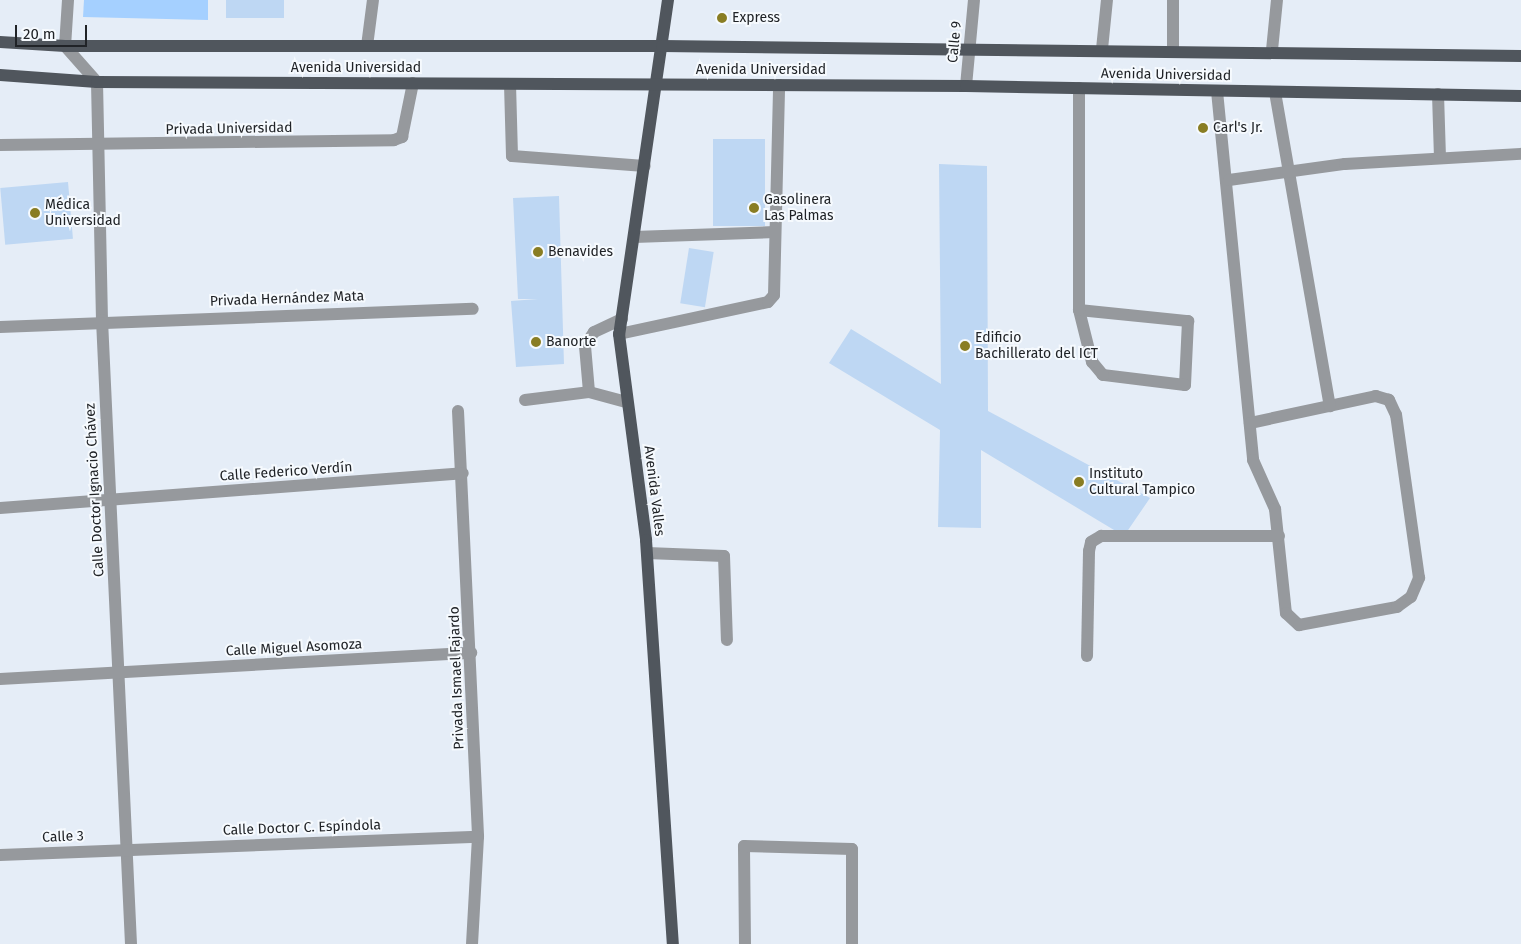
<!DOCTYPE html>
<meta charset="utf-8">
<style>
body{margin:0}
#map{position:relative;width:1521px;height:944px;overflow:hidden;background:#e5edf7;font-family:"Fira Sans",sans-serif}
div>[style]{position:absolute}
.green>*{inset:0;background:#a5d0ff}
.building>*{inset:0;background:#bed7f3;transform-origin:0 0}
.minor>*{height:12px;margin:-6px;padding:0 6px;transform-origin:6px;border-radius:6px;background:#96999d}
.major>*{height:12px;margin:-6px;padding:0 6px;transform-origin:6px;border-radius:6px;background:#50565d}
.dots>*{width:14px;height:14px;translate:-50% -50%;box-sizing:border-box;border:2px solid #f6fafe;border-radius:50%}
span{translate:-50% -50%;white-space:nowrap;text-align:center;line-height:1.15;-webkit-text-stroke:4px #f6fafe;paint-order:stroke}
.poi-label{font-size:14px;color:#202327}
.left{translate:0 -50%;text-align:left}
.street-label{font-size:14px;color:#202327}
.scale{position:absolute;left:15px;top:25px;width:72px;height:22px;box-sizing:border-box;border:2px solid #202327;border-top:0;padding-left:6px;font-size:15px;line-height:18px;white-space:nowrap;color:#202327;-webkit-text-stroke:4px #f6fafe;paint-order:stroke}
</style>
<div id="map">
<div class="green">
<div style="clip-path:polygon(84px 0,208px 0,208px 20px,83px 17px)"></div>
</div>
<div class="building">
<div style="left:226px;top:0;width:58px;height:18px"></div>
<div style="left:713px;top:139px;width:52px;height:87px"></div>
<div style="clip-path:polygon(939px 164px,987px 166px,988px 411px,1150px 498px,1124px 536px,981px 450px,981px 528px,938px 527px,940px 430px,829px 363px,851px 329px,941px 384px)"></div>
<div style="left:68px;top:182px;width:57px;height:68px;rotate:85deg"></div>
<div style="clip-path:polygon(559px 196px,564px 364px,516px 367px,511px 301px,538px 299px,518px 299px,513px 198px)"></div>
<div style="left:689px;top:248px;width:25px;height:56px;rotate:9deg"></div>
</div>
<div class="minor">
<div style="left:68px;top:0;width:46px;rotate:93.7deg"></div>
<div style="left:65px;top:46px;width:48px;rotate:48.4deg"></div>
<div style="left:97px;top:82px;width:238px;rotate:88.8deg"></div>
<div style="left:102px;top:320px;width:625px;rotate:87.34deg"></div>
<div style="left:1173px;top:0;width:50px;rotate:90deg"></div>
<div style="left:367px;top:46px;width:46px;rotate:-82.6deg"></div>
<div style="left:1102px;top:49px;width:49px;rotate:-84.2deg"></div>
<div style="left:1272px;top:50px;width:50px;rotate:-84.3deg"></div>
<div style="left:510px;top:84px;width:72px;rotate:88.4deg"></div>
<div style="left:512px;top:156px;width:133px;rotate:4.3deg"></div>
<div style="left:966px;top:86px;width:86px;rotate:-84.7deg"></div>
<div style="left:1217px;top:91px;width:371px;rotate:84.4deg"></div>
<div style="left:1253px;top:460px;width:54px;rotate:65.8deg"></div>
<div style="left:1275px;top:509px;width:105px;rotate:84deg"></div>
<div style="left:1286px;top:613px;width:18px;rotate:43deg"></div>
<div style="left:1299px;top:625px;width:100px;rotate:-10.4deg"></div>
<div style="left:1397px;top:607px;width:17px;rotate:-36deg"></div>
<div style="left:1411px;top:597px;width:21px;rotate:-67deg"></div>
<div style="left:1419px;top:578px;width:165px;rotate:-98deg"></div>
<div style="left:1396px;top:415px;width:17px;rotate:-115deg"></div>
<div style="left:1389px;top:400px;width:14px;rotate:-163deg"></div>
<div style="left:1376px;top:396px;width:129px;rotate:167.9deg"></div>
<div style="left:1275px;top:92px;width:319px;rotate:80.1deg"></div>
<div style="left:1438px;top:94px;width:64px;rotate:88.2deg"></div>
<div style="left:0;top:145px;width:394px;rotate:-0.7deg"></div>
<div style="left:394px;top:140px;width:9px;rotate:-21deg"></div>
<div style="left:402px;top:137px;width:55px;rotate:-78.5deg"></div>
<div style="left:1229px;top:180px;width:117px;rotate:-7.9deg"></div>
<div style="left:1345px;top:164px;width:176px;rotate:-3.3deg"></div>
<div style="left:634px;top:237px;width:141px;rotate:-2deg"></div>
<div style="left:1079px;top:310px;width:110px;rotate:5.8deg"></div>
<div style="left:1188px;top:321px;width:64px;rotate:92.7deg"></div>
<div style="left:1185px;top:385px;width:83px;rotate:-173deg"></div>
<div style="left:1103px;top:375px;width:17px;rotate:-130deg"></div>
<div style="left:1092px;top:362px;width:54px;rotate:-104deg"></div>
<div style="left:1079px;top:310px;width:222px;rotate:-90deg"></div>
<div style="left:622px;top:319px;width:31px;rotate:155deg"></div>
<div style="left:594px;top:332px;width:17px;rotate:123deg"></div>
<div style="left:585px;top:346px;width:46px;rotate:85deg"></div>
<div style="left:589px;top:392px;width:39px;rotate:15deg"></div>
<div style="left:0;top:327px;width:473px;rotate:-2.2deg"></div>
<div style="left:619px;top:334px;width:152px;rotate:-12.1deg"></div>
<div style="left:768px;top:302px;width:9px;rotate:-49deg"></div>
<div style="left:774px;top:295px;width:210px;rotate:-88.6deg"></div>
<div style="left:525px;top:400px;width:64px;rotate:-7.1deg"></div>
<div style="left:458px;top:411px;width:426px;rotate:87.3deg"></div>
<div style="left:478px;top:837px;width:107px;rotate:93.2deg"></div>
<div style="left:0;top:508px;width:464px;rotate:-4.3deg"></div>
<div style="left:647px;top:553px;width:77px;rotate:2.2deg"></div>
<div style="left:724px;top:556px;width:84px;rotate:88deg"></div>
<div style="left:1087px;top:656px;width:105px;rotate:-88.9deg"></div>
<div style="left:1089px;top:551px;width:9px;rotate:-77deg"></div>
<div style="left:1091px;top:542px;width:12px;rotate:-31deg"></div>
<div style="left:1101px;top:536px;width:178px"></div>
<div style="left:0;top:679px;width:472px;rotate:-3.2deg"></div>
<div style="left:0;top:855px;width:478px;rotate:-2.2deg"></div>
<div style="left:745px;top:944px;width:98px;rotate:-90.6deg"></div>
<div style="left:744px;top:846px;width:108px;rotate:1.6deg"></div>
<div style="left:852px;top:849px;width:95px;rotate:90deg"></div>
</div>
<div class="major">
<div style="left:668px;top:0;width:338px;rotate:98.3deg"></div>
<div style="left:619px;top:334px;width:208px;rotate:82.5deg"></div>
<div style="left:646px;top:540px;width:405px;rotate:86.2deg"></div>
<div style="left:0;top:42px;width:65px;rotate:3.5deg"></div>
<div style="left:65px;top:46px;width:597px"></div>
<div style="left:662px;top:46px;width:859px;rotate:0.67deg"></div>
<div style="left:0;top:75px;width:97px;rotate:4.1deg"></div>
<div style="left:97px;top:82px;width:869px;rotate:0.26deg"></div>
<div style="left:966px;top:86px;width:555px;rotate:1.03deg"></div>
</div>
<div class="dots">
<div style="left:722px;top:18px;background:#897d23"></div>
<div style="left:1203px;top:128px;background:#897d23"></div>
<div style="left:754px;top:208px;background:#897d23"></div>
<div style="left:35px;top:213px;background:#897d23"></div>
<div style="left:538px;top:252px;background:#897d23"></div>
<div style="left:536px;top:342px;background:#897d23"></div>
<div style="left:965px;top:346px;background:#897d23"></div>
<div style="left:1079px;top:482px;background:#897d23"></div>
</div>
<div class="poi-label">
<span class="left" style="left:732px;top:18px">Express</span>
<span class="left" style="left:1213px;top:128px">Carl's Jr.</span>
<span class="left" style="left:764px;top:208px">Gasolinera<br>Las Palmas</span>
<span class="left" style="left:45px;top:213px">Médica<br>Universidad</span>
<span class="left" style="left:548px;top:252px">Benavides</span>
<span class="left" style="left:975px;top:346px">Edificio<br>Bachillerato del ICT</span>
<span class="left" style="left:546px;top:342px">Banorte</span>
<span class="left" style="left:1089px;top:482px">Instituto<br>Cultural Tampico</span>
</div>
<div class="street-label">
<span style="left:955px;top:42px;rotate:-85deg">Calle 9</span>
<span style="left:356px;top:68px">Avenida Universidad</span>
<span style="left:761px;top:70px">Avenida Universidad</span>
<span style="left:1166px;top:75px;rotate:1deg">Avenida Universidad</span>
<span style="left:229px;top:129px;rotate:-1deg">Privada Universidad</span>
<span style="left:287px;top:299px;rotate:-2deg">Privada Hernández Mata</span>
<span style="left:286px;top:472px;rotate:-4deg">Calle Federico Verdín</span>
<span style="left:95px;top:490px;rotate:-93deg">Calle Doctor Ignacio Chávez</span>
<span style="left:654px;top:491px;rotate:83deg">Avenida Valles</span>
<span style="left:294px;top:648px;rotate:-3deg">Calle Miguel Asomoza</span>
<span style="left:457px;top:678px;rotate:-92deg">Privada Ismael Fajardo</span>
<span style="left:302px;top:828px;rotate:-2deg">Calle Doctor C. Espíndola</span>
<span style="left:63px;top:837px;rotate:-2deg">Calle 3</span>
</div>
<div class="scale">20 m</div>
</div>
